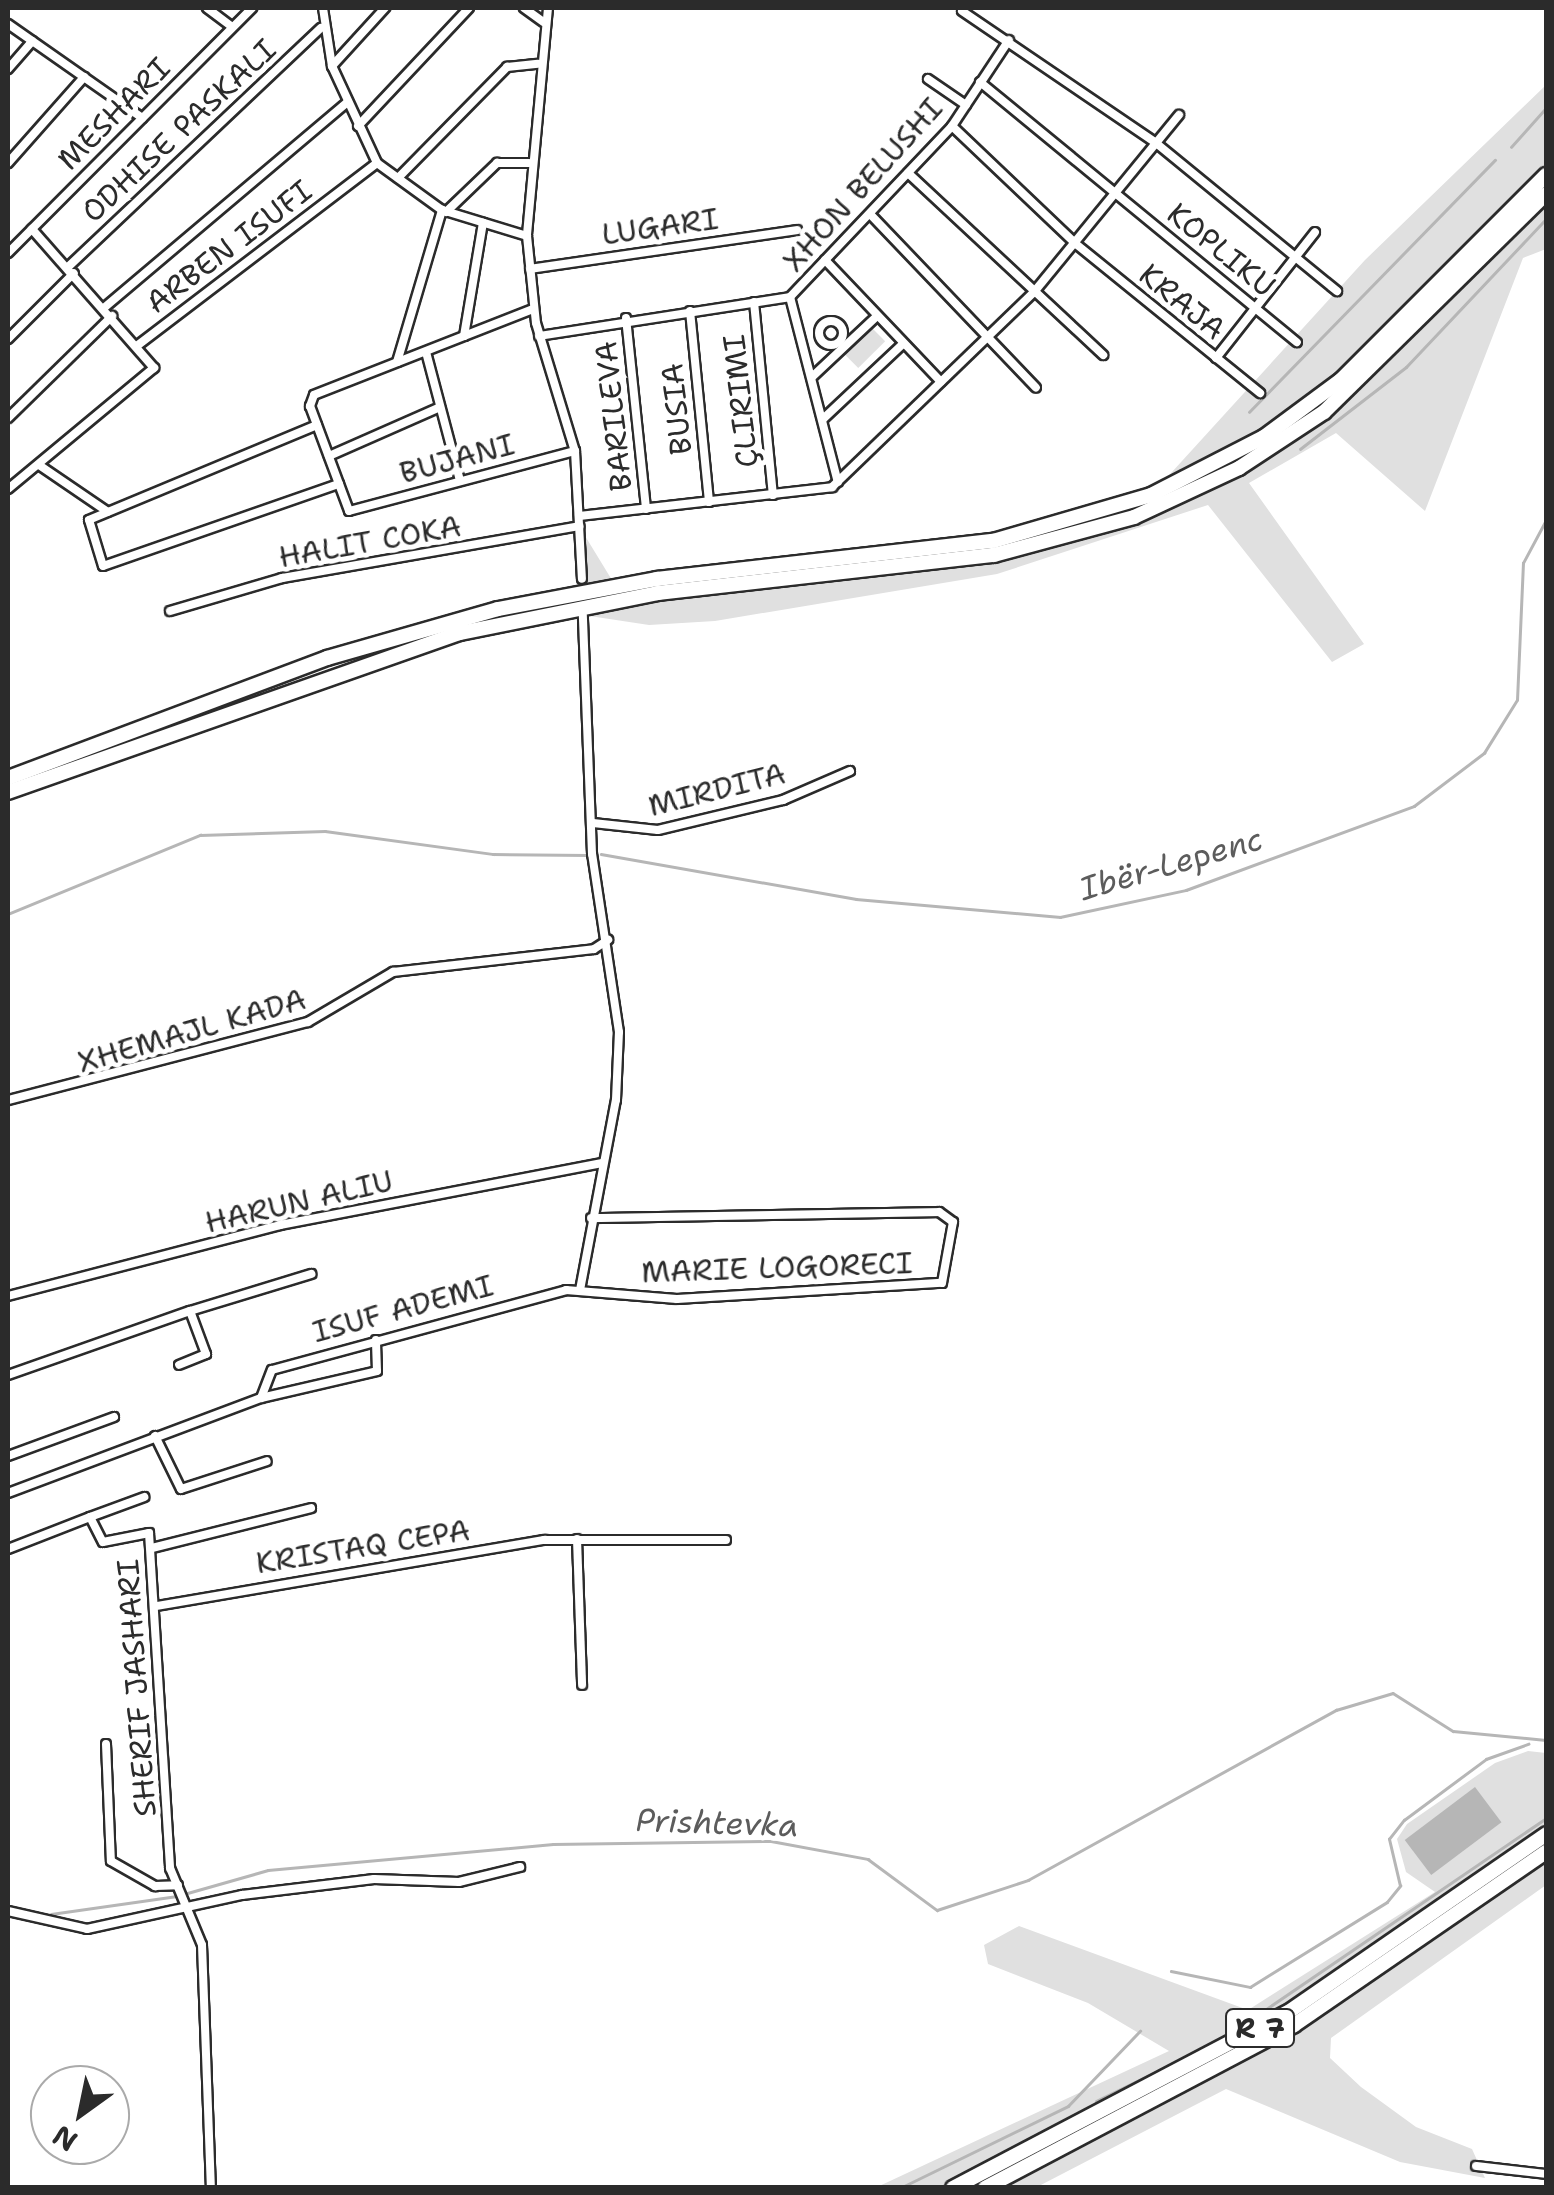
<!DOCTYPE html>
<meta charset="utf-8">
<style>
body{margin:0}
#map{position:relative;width:1554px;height:2195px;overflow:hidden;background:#fff;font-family:"Shantell Sans",sans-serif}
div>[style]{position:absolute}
.green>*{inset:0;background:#e0e0e0;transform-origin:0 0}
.water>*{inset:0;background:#b6b6b6;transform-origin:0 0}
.stream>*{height:2.5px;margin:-1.25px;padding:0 1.25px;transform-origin:1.25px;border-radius:1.25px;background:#b6b6b6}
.roads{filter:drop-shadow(2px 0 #2b2b2b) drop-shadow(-2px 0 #2b2b2b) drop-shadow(0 2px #2b2b2b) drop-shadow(0 -2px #2b2b2b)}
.street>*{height:8px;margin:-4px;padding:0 4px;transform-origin:4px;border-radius:4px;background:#fff}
.street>.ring{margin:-4px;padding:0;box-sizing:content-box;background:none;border:8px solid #fff;border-radius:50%}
.highway>*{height:14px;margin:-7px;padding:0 7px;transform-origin:7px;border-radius:7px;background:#fff}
span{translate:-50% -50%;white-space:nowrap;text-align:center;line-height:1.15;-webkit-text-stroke:10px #fff;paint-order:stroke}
.shield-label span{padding:2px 8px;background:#fff;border:2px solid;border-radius:8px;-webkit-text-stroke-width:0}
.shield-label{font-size:28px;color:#2b2b2b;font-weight:700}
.street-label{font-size:30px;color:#2b2b2b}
.water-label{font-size:32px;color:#5c5c5c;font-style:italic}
.frame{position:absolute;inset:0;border:10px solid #2b2b2b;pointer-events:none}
.north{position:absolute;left:30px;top:2065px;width:100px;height:100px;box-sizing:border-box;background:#fff;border:2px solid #aaa;border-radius:50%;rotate:213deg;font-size:28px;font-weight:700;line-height:40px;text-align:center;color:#2b2b2b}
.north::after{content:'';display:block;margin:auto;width:35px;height:45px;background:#2b2b2b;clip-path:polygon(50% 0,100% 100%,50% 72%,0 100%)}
</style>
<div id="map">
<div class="green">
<div style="clip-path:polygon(1546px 85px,1546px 249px,1523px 258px,1425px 511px,1336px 433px,1249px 483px,1364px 644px,1332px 662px,1208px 505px,997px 574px,715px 621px,649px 625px,583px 615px,579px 526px,615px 585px,993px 541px,1151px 495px,1365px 260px)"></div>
<div style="left:871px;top:327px;width:20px;height:38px;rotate:45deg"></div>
<div style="clip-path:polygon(1528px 1751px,1546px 1753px,1546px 1885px,1331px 2038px,1330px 2058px,1361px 2087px,1416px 2127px,1472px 2149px,1485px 2178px,1400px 2162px,1226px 2089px,1037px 2187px,875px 2188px,1169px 2051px,1088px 2003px,988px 1964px,984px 1945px,1019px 1926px,1248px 2010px,1435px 1892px,1406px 1872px,1397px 1839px,1407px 1824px,1495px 1763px)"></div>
</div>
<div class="water">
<div style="left:1475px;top:1787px;width:44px;height:88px;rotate:53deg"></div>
</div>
<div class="stream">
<div style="left:1511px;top:147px;width:52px;rotate:-48.1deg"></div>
<div style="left:1249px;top:412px;width:352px;rotate:-45.7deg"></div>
<div style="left:1300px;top:449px;width:134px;rotate:-37.7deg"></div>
<div style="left:1406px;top:367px;width:204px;rotate:-46.6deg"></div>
<div style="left:601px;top:854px;width:259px;rotate:10deg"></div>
<div style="left:856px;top:899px;width:205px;rotate:5deg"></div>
<div style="left:1060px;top:917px;width:129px;rotate:-12.1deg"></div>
<div style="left:1186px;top:890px;width:243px;rotate:-20.2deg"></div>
<div style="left:1414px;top:806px;width:88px;rotate:-37.1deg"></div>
<div style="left:1484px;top:753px;width:62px;rotate:-58.1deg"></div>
<div style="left:1517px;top:700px;width:137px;rotate:-87.5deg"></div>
<div style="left:1523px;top:563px;width:49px;rotate:-61.9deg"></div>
<div style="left:8px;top:914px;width:208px;rotate:-22.4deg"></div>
<div style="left:200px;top:835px;width:125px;rotate:-1.8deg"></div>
<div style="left:325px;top:831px;width:170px;rotate:7.8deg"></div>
<div style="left:493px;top:854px;width:94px;rotate:0.6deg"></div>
<div style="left:184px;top:1894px;width:87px;rotate:-15.9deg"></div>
<div style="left:268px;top:1870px;width:286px;rotate:-5.2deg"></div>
<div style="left:553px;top:1844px;width:218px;rotate:-0.8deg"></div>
<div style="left:771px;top:1841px;width:99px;rotate:10.5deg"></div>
<div style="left:868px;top:1859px;width:86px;rotate:36.5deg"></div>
<div style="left:937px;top:1910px;width:96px;rotate:-18.2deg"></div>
<div style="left:1028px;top:1880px;width:352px;rotate:-28.9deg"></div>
<div style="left:1336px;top:1710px;width:59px;rotate:-16.6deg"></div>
<div style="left:1393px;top:1693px;width:71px;rotate:32.3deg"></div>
<div style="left:1453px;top:1731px;width:93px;rotate:5.5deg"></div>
<div style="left:51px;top:1914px;width:127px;rotate:-8.1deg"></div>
<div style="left:1171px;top:1971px;width:81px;rotate:11.4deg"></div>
<div style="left:1250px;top:1987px;width:161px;rotate:-31.8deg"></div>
<div style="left:1387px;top:1902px;width:21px;rotate:-51deg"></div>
<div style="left:1400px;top:1886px;width:48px;rotate:-103.2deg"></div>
<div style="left:1389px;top:1839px;width:24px;rotate:-52deg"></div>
<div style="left:1404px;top:1820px;width:102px;rotate:-36.6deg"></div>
<div style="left:1486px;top:1759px;width:45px;rotate:-19.7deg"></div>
<div style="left:1234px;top:2031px;width:378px;rotate:-34.3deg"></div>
<div style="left:1096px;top:2101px;width:91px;rotate:-26deg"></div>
<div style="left:900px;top:2188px;width:187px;rotate:-26deg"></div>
<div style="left:1068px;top:2106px;width:104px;rotate:-46.2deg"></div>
</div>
<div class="roads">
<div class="street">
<div style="left:207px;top:8px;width:31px;rotate:37deg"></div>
<div style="left:323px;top:8px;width:59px;rotate:81.2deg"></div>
<div style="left:332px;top:66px;width:107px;rotate:65.1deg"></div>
<div style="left:377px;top:163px;width:80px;rotate:35.9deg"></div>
<div style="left:442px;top:210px;width:89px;rotate:17deg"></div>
<div style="left:524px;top:8px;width:24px;rotate:36deg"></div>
<div style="left:548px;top:8px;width:229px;rotate:95.3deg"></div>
<div style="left:527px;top:236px;width:87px;rotate:84.1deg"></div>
<div style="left:536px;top:323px;width:134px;rotate:73.1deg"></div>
<div style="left:575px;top:451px;width:128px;rotate:86.9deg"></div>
<div style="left:962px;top:11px;width:235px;rotate:34.2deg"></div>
<div style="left:1156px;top:143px;width:234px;rotate:39.3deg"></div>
<div style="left:8px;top:24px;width:164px;rotate:35deg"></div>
<div style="left:332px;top:66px;width:79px;rotate:-47.6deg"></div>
<div style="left:8px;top:69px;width:37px;rotate:-49deg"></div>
<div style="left:928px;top:79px;width:46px;rotate:34.4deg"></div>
<div style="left:980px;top:82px;width:410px;rotate:39.4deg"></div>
<div style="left:358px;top:126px;width:162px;rotate:-46.8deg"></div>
<div style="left:952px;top:126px;width:171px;rotate:43.6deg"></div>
<div style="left:1076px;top:244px;width:237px;rotate:39deg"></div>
<div style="left:8px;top:163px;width:115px;rotate:-48.5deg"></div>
<div style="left:908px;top:173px;width:267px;rotate:43deg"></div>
<div style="left:398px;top:178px;width:156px;rotate:-45.5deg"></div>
<div style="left:507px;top:67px;width:31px;rotate:-6deg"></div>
<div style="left:446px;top:212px;width:71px;rotate:-43.9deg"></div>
<div style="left:497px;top:163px;width:32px"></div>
<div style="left:870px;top:214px;width:240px;rotate:46.3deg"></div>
<div style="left:8px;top:253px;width:346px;rotate:-45.1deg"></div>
<div style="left:825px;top:260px;width:168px;rotate:46.4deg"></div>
<div style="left:68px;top:267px;width:348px;rotate:-43.4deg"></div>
<div style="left:530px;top:269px;width:270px;rotate:-8.3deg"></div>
<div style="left:790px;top:297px;width:191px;rotate:75.5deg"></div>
<div style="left:754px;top:302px;width:194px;rotate:84.4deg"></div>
<div style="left:105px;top:307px;width:318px;rotate:-40.2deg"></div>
<div style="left:533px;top:309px;width:235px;rotate:158.6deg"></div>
<div style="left:314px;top:395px;width:12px;rotate:110deg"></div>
<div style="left:310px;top:406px;width:112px;rotate:69.6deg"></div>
<div style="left:349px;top:511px;width:234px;rotate:-14.9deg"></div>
<div style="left:690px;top:311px;width:192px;rotate:84.3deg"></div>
<div style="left:626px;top:318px;width:192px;rotate:84deg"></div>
<div class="ring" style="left:819px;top:321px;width:16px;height:16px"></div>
<div style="left:464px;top:336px;width:115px;rotate:-80.5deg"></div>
<div style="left:539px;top:336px;width:254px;rotate:-8.8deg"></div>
<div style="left:790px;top:297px;width:236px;rotate:-46.5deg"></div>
<div style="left:952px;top:126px;width:103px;rotate:-56.5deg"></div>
<div style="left:8px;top:339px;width:93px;rotate:-45deg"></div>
<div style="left:138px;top:345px;width:300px;rotate:-37.3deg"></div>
<div style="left:426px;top:352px;width:133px;rotate:75.2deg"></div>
<div style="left:1216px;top:358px;width:160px;rotate:-51.8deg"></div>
<div style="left:397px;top:362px;width:159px;rotate:-73.5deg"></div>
<div style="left:812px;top:377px;width:89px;rotate:-43.2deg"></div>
<div style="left:8px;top:418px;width:146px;rotate:-44.4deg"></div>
<div style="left:823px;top:419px;width:110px;rotate:-43.2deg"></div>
<div style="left:317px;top:425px;width:247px;rotate:157.4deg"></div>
<div style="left:89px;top:520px;width:48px;rotate:73.1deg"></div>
<div style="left:103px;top:566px;width:250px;rotate:-19.2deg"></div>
<div style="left:329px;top:456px;width:121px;rotate:-23.8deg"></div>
<div style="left:39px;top:465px;width:83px;rotate:34.3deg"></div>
<div style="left:8px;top:489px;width:190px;rotate:-39.7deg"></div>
<div style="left:154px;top:368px;width:185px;rotate:-131.3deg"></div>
<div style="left:579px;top:516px;width:255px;rotate:-6.5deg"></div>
<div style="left:832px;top:487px;width:281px;rotate:-44deg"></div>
<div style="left:1034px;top:292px;width:229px;rotate:-50.7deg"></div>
<div style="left:170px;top:611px;width:117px;rotate:-16.4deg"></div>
<div style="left:282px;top:578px;width:302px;rotate:-9.9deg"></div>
<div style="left:593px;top:823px;width:65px;rotate:6.1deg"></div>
<div style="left:658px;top:830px;width:129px;rotate:-13.5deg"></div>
<div style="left:783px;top:800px;width:73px;rotate:-23.4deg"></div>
<div style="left:8px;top:1100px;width:310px;rotate:-14.6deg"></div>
<div style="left:308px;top:1022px;width:99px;rotate:-30.5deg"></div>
<div style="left:393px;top:972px;width:202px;rotate:-6.5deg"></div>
<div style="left:594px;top:949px;width:17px;rotate:-33deg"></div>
<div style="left:580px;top:1290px;width:193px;rotate:-79.3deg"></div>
<div style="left:616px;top:1100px;width:68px;rotate:-87.5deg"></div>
<div style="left:619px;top:1032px;width:180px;rotate:-98.6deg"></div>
<div style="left:592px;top:854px;width:239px;rotate:-92.2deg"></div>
<div style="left:8px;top:1296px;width:281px;rotate:-14.6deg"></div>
<div style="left:280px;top:1225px;width:328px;rotate:-10.9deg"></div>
<div style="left:190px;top:1311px;width:127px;rotate:-17deg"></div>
<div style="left:8px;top:1375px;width:193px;rotate:-19.4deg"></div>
<div style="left:190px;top:1311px;width:46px;rotate:69.6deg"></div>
<div style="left:206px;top:1354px;width:29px;rotate:158deg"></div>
<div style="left:261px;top:1398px;width:30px;rotate:-69deg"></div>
<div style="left:272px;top:1370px;width:305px;rotate:-15.2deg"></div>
<div style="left:566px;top:1290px;width:111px;rotate:4.6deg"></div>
<div style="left:677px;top:1299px;width:265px;rotate:-3.5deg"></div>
<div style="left:942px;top:1283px;width:62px;rotate:-79.8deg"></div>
<div style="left:953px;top:1222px;width:17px;rotate:-144deg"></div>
<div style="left:939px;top:1212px;width:348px;rotate:179deg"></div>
<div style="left:155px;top:1436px;width:59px;rotate:63.9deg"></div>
<div style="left:181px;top:1489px;width:90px;rotate:-18deg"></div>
<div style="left:8px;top:1456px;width:113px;rotate:-20.2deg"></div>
<div style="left:8px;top:1493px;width:270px;rotate:-20.6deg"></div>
<div style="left:261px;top:1398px;width:119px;rotate:-13.1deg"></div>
<div style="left:377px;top:1371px;width:31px;rotate:-92deg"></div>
<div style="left:90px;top:1517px;width:58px;rotate:-20.3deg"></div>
<div style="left:577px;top:1539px;width:146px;rotate:88deg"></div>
<div style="left:152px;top:1548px;width:164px;rotate:-14.1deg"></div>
<div style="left:8px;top:1549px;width:88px;rotate:-21.3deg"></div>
<div style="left:90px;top:1517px;width:28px;rotate:63deg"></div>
<div style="left:103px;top:1542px;width:47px;rotate:-11.1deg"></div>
<div style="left:149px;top:1533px;width:336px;rotate:86.4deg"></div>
<div style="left:170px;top:1868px;width:83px;rotate:67.4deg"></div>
<div style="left:202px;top:1945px;width:243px;rotate:87.9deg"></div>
<div style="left:157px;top:1606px;width:393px;rotate:-9.7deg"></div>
<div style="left:544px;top:1540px;width:182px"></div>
<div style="left:106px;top:1744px;width:117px;rotate:87.6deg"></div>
<div style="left:111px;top:1861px;width:51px;rotate:29.6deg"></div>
<div style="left:155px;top:1886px;width:23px;rotate:-2deg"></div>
<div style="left:8px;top:1911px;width:81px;rotate:12.8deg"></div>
<div style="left:87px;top:1929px;width:159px;rotate:-12.4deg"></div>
<div style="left:242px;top:1895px;width:133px;rotate:-6.9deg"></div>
<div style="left:374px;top:1879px;width:85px;rotate:2deg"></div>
<div style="left:459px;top:1882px;width:63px;rotate:-13.8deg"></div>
<div style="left:1476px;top:2166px;width:70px;rotate:6.5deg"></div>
</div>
<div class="highway">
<div style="left:8px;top:778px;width:341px;rotate:-20.6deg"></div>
<div style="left:327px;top:658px;width:178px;rotate:-16deg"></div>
<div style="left:498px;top:609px;width:162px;rotate:-10.7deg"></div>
<div style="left:657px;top:579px;width:338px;rotate:-6.5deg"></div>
<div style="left:993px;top:541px;width:165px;rotate:-16.2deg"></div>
<div style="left:1151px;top:495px;width:127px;rotate:-27.2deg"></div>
<div style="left:1264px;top:437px;width:96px;rotate:-36.5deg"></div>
<div style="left:1341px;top:380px;width:290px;rotate:-45deg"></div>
<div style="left:8px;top:792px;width:479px;rotate:-19.4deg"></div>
<div style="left:460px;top:633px;width:202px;rotate:-11.4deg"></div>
<div style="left:658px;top:593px;width:338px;rotate:-6.5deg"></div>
<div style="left:994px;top:555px;width:145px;rotate:-15.2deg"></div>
<div style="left:1134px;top:517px;width:116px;rotate:-25deg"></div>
<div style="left:1239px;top:468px;width:102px;rotate:-33.4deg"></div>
<div style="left:1324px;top:412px;width:311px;rotate:-44.5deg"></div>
<div style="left:953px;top:2188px;width:377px;rotate:-27.7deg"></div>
<div style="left:1287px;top:2013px;width:315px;rotate:-34.6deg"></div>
<div style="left:985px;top:2188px;width:349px;rotate:-27.8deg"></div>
<div style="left:1294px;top:2025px;width:306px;rotate:-34.5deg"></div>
</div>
</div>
<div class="shield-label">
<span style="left:1260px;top:2028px">R 7</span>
</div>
<div class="street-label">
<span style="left:114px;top:114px;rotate:-45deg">MESHARI</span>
<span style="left:179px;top:131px;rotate:-43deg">ODHISE PASKALI</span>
<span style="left:863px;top:185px;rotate:-48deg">XHON BELUSHI</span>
<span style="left:660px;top:227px;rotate:-8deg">LUGARI</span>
<span style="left:229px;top:247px;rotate:-37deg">ARBEN ISUFI</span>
<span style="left:1221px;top:250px;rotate:39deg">KOPLIKU</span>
<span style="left:1182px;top:302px;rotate:39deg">KRAJA</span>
<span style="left:741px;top:401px;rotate:-96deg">ÇLIRIMI</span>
<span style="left:677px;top:409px;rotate:-96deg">BUSIA</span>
<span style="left:614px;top:416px;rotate:-96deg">BARILEVA</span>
<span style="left:457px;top:459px;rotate:-15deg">BUJANI</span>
<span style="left:370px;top:542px;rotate:-10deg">HALIT COKA</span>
<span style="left:717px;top:790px;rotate:-14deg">MIRDITA</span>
<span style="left:192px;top:1031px;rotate:-16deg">XHEMAJL KADA</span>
<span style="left:299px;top:1202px;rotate:-13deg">HARUN ALIU</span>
<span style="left:777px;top:1268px;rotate:-2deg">MARIE LOGORECI</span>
<span style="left:403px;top:1309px;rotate:-15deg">ISUF ADEMI</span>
<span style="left:363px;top:1547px;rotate:-9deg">KRISTAQ CEPA</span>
<span style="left:137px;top:1688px;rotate:-94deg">SHERIF JASHARI</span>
</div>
<div class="water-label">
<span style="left:1171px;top:864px;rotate:-16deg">Ibër-Lepenc</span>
<span style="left:717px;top:1823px;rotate:2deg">Prishtevka</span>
</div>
<div class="frame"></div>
<div class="north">N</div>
</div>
